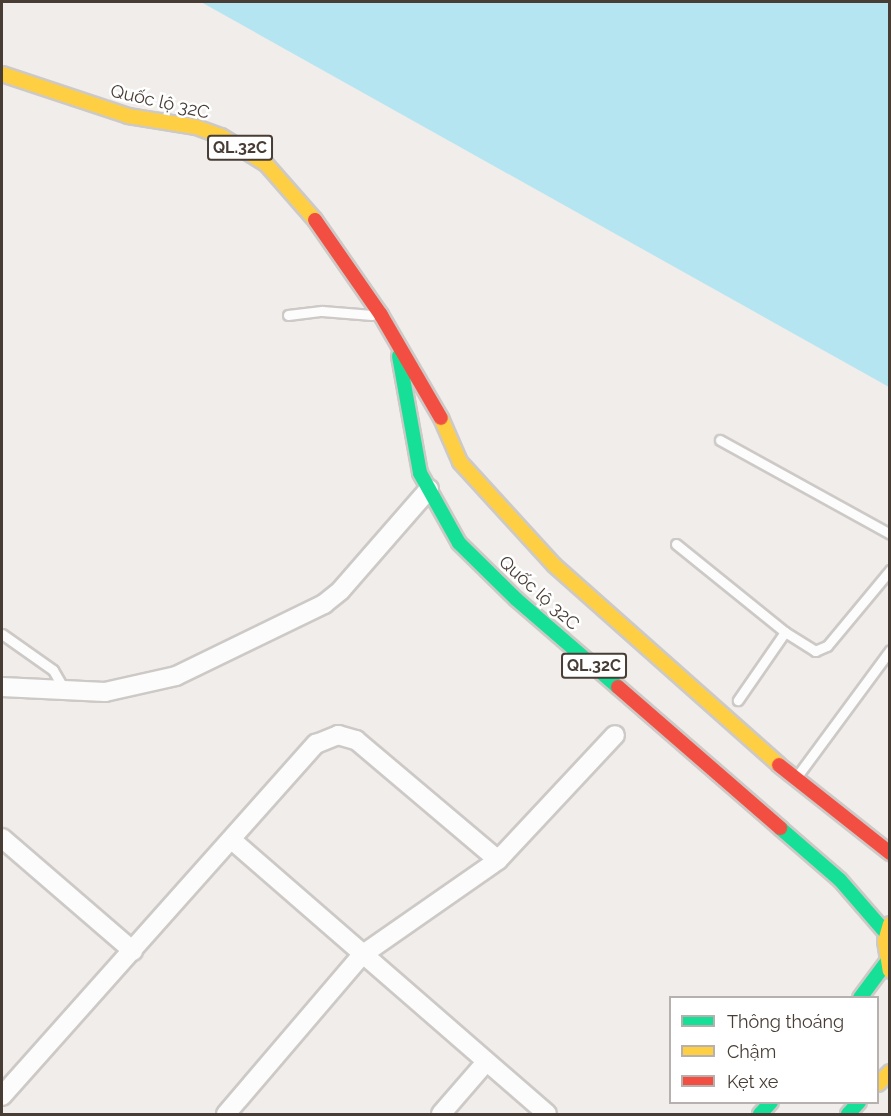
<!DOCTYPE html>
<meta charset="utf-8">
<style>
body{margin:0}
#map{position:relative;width:891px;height:1116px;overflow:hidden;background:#f0edea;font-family:Raleway,sans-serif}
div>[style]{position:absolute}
.water>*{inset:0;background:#b6e5f2}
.roads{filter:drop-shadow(2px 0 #cdc9c6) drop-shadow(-2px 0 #cdc9c6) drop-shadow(0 2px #cdc9c6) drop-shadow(0 -2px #cdc9c6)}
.lane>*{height:9px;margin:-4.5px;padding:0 4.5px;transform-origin:4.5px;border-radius:4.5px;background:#fdfcfc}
.street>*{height:18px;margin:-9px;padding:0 9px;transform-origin:9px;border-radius:9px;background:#fdfcfc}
.fast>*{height:14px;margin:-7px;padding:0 7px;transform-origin:7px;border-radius:7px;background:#16e098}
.slow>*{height:14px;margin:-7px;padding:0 7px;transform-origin:7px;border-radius:7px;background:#ffcf43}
.jam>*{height:14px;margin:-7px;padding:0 7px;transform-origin:7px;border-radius:7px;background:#f24e42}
span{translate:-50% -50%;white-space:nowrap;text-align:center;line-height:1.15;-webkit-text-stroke:5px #fff;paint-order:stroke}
.shield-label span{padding:2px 4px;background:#fff;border:2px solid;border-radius:4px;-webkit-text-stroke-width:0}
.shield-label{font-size:16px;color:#483d35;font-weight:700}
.street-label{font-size:18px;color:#483d35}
.frame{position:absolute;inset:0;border:3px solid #483d35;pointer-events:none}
.legend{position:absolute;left:669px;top:996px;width:210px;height:108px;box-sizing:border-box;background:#fff;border:2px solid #b6b1ae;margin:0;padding:8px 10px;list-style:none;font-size:18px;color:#483d35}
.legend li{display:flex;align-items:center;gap:12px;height:30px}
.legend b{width:30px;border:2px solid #b6b1ae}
</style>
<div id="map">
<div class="water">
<div style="clip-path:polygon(201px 2px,889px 2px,889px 387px)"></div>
</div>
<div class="roads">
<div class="lane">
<div style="left:288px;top:315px;width:34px;rotate:-7deg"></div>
<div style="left:322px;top:311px;width:50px;rotate:4.6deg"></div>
<div style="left:720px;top:440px;width:194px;rotate:28.9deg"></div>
<div style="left:676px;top:544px;width:140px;rotate:38.9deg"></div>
<div style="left:785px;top:632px;width:83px;rotate:124.7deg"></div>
<div style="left:785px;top:632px;width:36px;rotate:32deg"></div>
<div style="left:815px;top:651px;width:13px;rotate:-23deg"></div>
<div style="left:827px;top:646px;width:99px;rotate:-50.3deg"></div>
<div style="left:2px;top:634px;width:62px;rotate:35.2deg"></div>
<div style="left:53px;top:670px;width:24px;rotate:60deg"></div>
<div style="left:798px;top:775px;width:155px;rotate:-53.6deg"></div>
</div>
<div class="street">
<div style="left:2px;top:687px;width:103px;rotate:2.8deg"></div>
<div style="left:105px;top:692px;width:73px;rotate:-12.7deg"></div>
<div style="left:176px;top:676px;width:165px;rotate:-25.9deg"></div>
<div style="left:324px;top:604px;width:22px;rotate:-39deg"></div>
<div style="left:341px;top:590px;width:134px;rotate:-48.9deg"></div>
<div style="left:2px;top:838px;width:173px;rotate:40.8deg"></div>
<div style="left:232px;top:840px;width:417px;rotate:41deg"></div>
<div style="left:2px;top:1096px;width:472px;rotate:-48.3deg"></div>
<div style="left:316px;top:744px;width:24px;rotate:-22deg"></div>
<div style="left:338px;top:735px;width:19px;rotate:16deg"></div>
<div style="left:356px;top:740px;width:186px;rotate:40.2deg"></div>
<div style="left:226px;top:1114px;width:209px;rotate:-49.5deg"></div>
<div style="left:362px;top:955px;width:166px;rotate:-34.9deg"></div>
<div style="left:498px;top:860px;width:171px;rotate:-46.9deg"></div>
<div style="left:441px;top:1114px;width:69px;rotate:-49.1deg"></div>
</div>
<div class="fast">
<div style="left:399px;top:356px;width:119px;rotate:79.8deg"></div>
<div style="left:420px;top:473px;width:80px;rotate:60.9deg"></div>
<div style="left:459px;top:543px;width:80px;rotate:44.5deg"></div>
<div style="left:516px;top:599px;width:135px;rotate:40.8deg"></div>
<div style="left:780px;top:828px;width:79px;rotate:40.9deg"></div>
<div style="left:840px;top:880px;width:70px;rotate:49deg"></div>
<div style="left:860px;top:998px;width:44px;rotate:-53.4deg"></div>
<div style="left:760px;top:1114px;width:16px;rotate:-47deg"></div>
<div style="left:848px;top:1114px;width:16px;rotate:-47deg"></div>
</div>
<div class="slow">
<div style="left:2px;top:74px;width:133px;rotate:18.4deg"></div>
<div style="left:128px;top:116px;width:69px;rotate:9.2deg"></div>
<div style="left:196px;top:127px;width:27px;rotate:20deg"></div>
<div style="left:221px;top:136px;width:53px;rotate:31.9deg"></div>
<div style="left:266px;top:164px;width:74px;rotate:48.8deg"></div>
<div style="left:441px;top:418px;width:48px;rotate:66.6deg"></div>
<div style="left:460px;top:462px;width:139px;rotate:47.6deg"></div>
<div style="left:554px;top:565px;width:301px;rotate:41.6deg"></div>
<div style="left:890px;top:924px;width:18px;rotate:106deg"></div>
<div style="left:885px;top:941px;width:30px;rotate:81deg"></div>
<div style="left:878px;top:1084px;width:17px;rotate:-45deg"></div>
</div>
<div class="jam">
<div style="left:315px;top:220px;width:116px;rotate:55.2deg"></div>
<div style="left:381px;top:315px;width:119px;rotate:59.8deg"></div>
<div style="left:618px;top:687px;width:215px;rotate:41deg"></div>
<div style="left:779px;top:765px;width:142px;rotate:38.4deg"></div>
</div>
</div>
<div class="shield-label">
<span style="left:240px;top:148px">QL.32C</span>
<span style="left:594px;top:666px">QL.32C</span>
</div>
<div class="street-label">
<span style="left:160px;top:102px;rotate:13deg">Quốc lộ 32C</span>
<span style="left:539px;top:593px;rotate:42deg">Quốc lộ 32C</span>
</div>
<div class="frame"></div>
<ul class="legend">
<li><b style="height:8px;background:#16e098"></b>Thông thoáng</li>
<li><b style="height:8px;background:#ffcf43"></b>Chậm</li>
<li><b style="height:8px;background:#f24e42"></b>Kẹt xe</li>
</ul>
</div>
